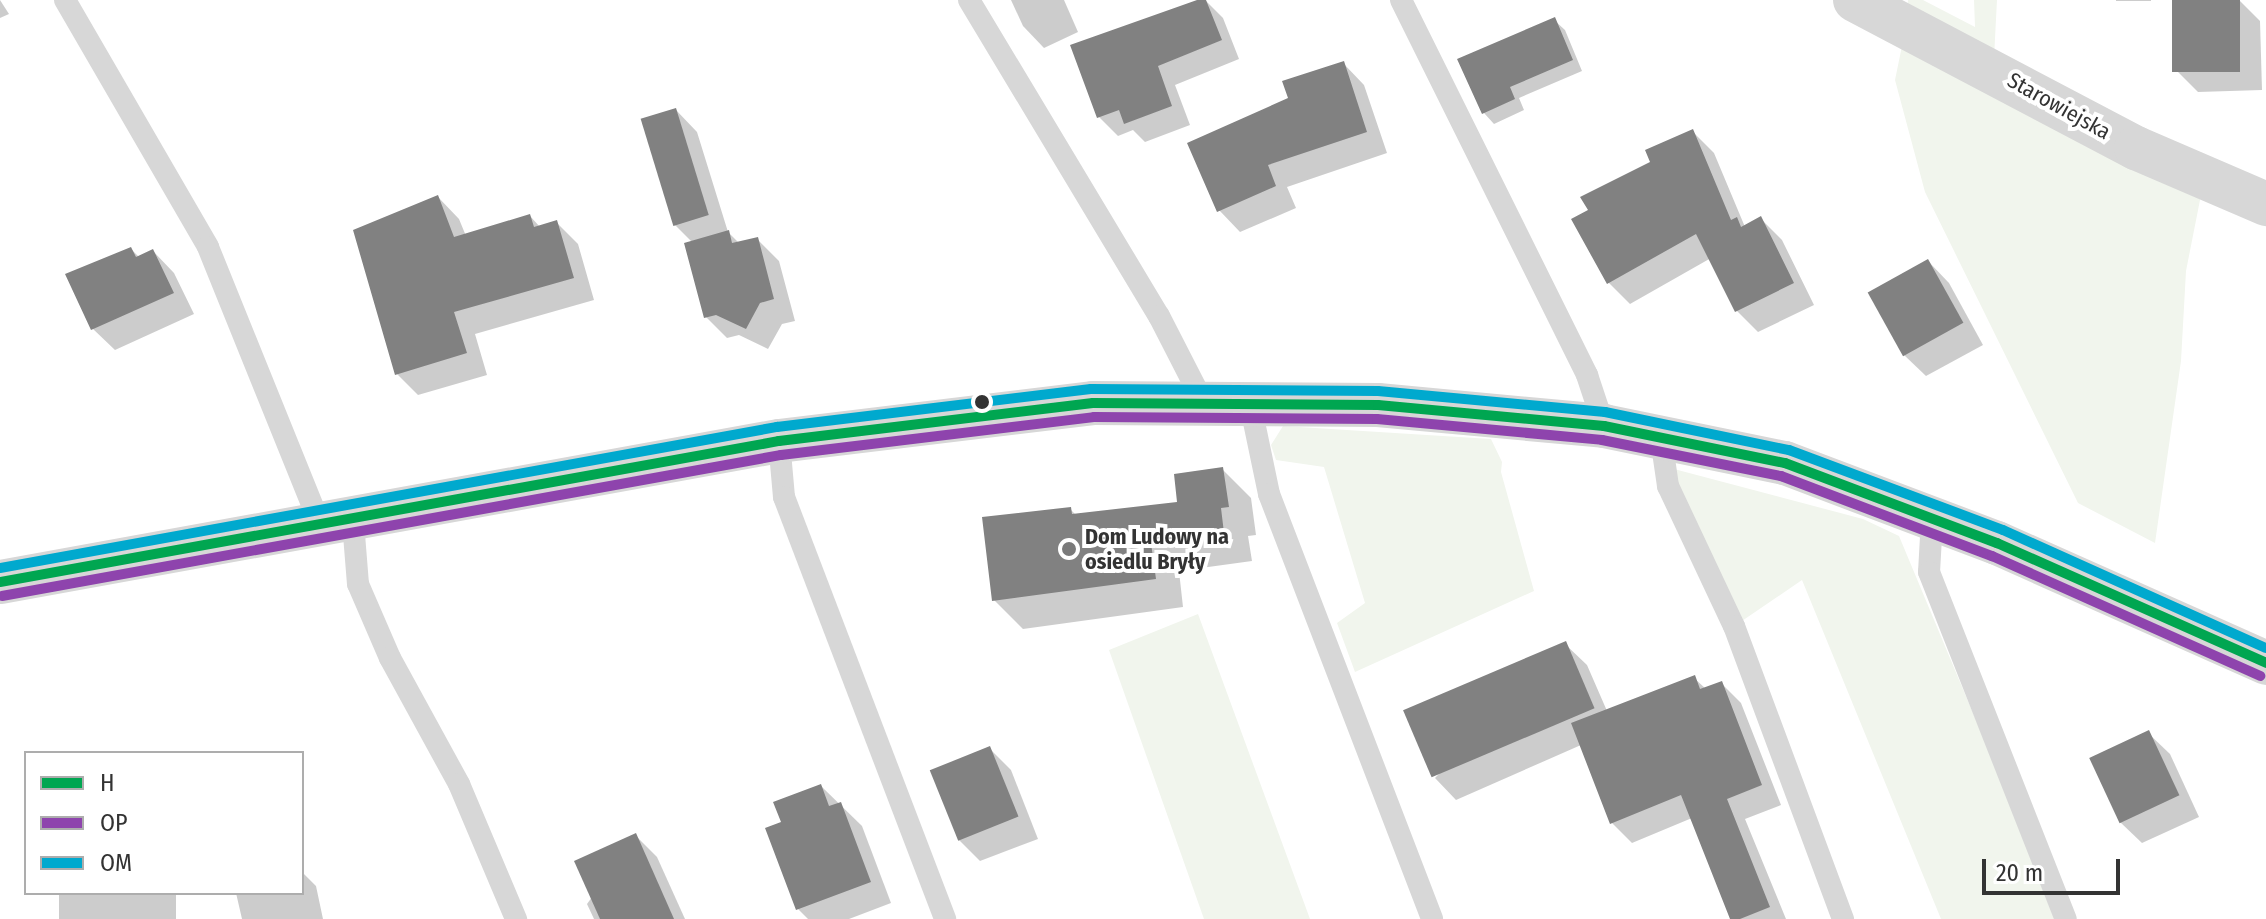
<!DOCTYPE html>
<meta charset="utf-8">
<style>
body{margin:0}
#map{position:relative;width:2266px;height:919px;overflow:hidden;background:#fff;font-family:"Fira Sans Condensed",sans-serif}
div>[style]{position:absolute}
.green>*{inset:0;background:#f1f5ed}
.shadow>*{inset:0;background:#0003;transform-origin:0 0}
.building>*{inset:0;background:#818181;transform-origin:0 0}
.service>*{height:22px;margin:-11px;padding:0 11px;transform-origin:11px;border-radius:11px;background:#d7d7d7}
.minor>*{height:44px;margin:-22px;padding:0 22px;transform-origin:22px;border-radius:22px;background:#d7d7d7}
.tertiary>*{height:44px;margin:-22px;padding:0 22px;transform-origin:22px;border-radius:22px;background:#d7d7d7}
.bus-1>*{height:10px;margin:-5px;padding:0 5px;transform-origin:5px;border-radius:5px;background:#00a651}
.bus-2>*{height:10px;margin:-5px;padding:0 5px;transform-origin:5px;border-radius:5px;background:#8e44ad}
.bus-3>*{height:10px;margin:-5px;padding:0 5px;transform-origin:5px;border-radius:5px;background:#00a9ce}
.dots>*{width:22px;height:22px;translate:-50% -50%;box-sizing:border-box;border:4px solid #fff;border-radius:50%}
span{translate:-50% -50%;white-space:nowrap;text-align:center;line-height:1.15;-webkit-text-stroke:8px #fff;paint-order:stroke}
.street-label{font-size:22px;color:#333}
.poi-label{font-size:22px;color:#333;font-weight:700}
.left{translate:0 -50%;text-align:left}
.legend{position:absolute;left:24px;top:751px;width:280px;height:144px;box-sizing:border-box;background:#fff;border:2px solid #adadad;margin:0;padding:10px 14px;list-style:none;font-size:24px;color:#333}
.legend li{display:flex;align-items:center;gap:16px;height:40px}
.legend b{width:40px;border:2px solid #adadad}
.scale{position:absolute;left:1982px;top:859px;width:138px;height:36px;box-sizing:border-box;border:4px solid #333;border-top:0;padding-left:10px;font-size:24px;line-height:28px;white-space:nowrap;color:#333;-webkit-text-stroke:6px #fff;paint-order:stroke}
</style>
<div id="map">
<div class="green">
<div style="clip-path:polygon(1908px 0,1923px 0,1975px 27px,1974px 0,1997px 0,1994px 58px,1907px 12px)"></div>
<div style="clip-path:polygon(1903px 41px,2201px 195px,2186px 271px,2181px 361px,2155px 543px,2078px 503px,1925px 192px,1895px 80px)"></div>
<div style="clip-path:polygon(1283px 426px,1491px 439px,1502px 462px,1501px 472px,1534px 591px,1355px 672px,1337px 623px,1365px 603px,1324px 467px,1276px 460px,1271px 445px)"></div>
<div style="clip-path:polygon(1674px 469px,1863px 519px,1899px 536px,2059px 919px,1941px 919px,1802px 580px,1739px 623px,1674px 484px)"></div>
<div style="clip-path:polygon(1198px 614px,1310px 919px,1204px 919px,1109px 650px)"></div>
</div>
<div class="shadow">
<div style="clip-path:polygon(0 0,9px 14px,0 18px)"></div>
<div style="clip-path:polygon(1011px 0,1064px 0,1078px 32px,1044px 48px,1023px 26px)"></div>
<div style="clip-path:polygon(1205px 0,1223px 18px,1239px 59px,1175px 85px,1190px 125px,1145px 142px,1133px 130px,1118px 136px,1099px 117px)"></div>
<div style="left:2116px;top:0;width:35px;height:1px"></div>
<div style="clip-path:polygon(2218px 0,2239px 0,2260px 21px,2262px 90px,2198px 92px,2177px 71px)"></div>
<div style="clip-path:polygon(1554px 20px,1565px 30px,1582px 71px,1519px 98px,1524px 110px,1494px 124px,1484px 113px,1460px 60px)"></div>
<div style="clip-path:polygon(1343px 63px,1364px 85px,1387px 153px,1287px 187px,1296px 208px,1240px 232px,1219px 210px,1290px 99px)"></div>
<div style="clip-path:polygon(676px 110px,697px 132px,728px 232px,740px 244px,757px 239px,779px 261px,795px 321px,782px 324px,768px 349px,739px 335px,727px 338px,706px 317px,693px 243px,675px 225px)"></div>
<div style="clip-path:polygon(1693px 132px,1714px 153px,1745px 227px,1761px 219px,1782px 240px,1814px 305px,1758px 332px,1737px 311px,1711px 258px,1630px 304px,1608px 282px,1590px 211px)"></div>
<div style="clip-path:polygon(438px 197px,459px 219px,466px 236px,530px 216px,540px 227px,556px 222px,578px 244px,594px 300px,475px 334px,487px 375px,418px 395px,397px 374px)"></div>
<div style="clip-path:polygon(131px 249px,139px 257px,153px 251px,174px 273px,194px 314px,115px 350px,93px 329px)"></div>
<div style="clip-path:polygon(1928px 261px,1949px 283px,1983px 345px,1926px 376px,1904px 355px)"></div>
<div style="clip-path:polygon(1223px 470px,1251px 498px,1256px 535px,1248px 536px,1252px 561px,1179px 571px,1183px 607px,1023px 629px,994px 600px,1070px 509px,1077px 516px,1179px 504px)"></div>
<div style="clip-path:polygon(1565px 644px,1587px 665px,1607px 711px,1694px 678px,1706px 689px,1721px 683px,1741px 703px,1781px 805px,1745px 819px,1786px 919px,1733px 919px,1692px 818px,1632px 843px,1612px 823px,1581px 745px,1456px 800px,1435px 778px)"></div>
<div style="clip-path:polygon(2148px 733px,2170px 754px,2199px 817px,2142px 843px,2120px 822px)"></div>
<div style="clip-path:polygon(990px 749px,1011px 770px,1038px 839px,980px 861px,959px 840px)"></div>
<div style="clip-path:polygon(821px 786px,862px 826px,891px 903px,849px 919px,808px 919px,798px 909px,784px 823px)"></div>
<div style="clip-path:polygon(636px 836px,657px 857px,685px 919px,594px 919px,587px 904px)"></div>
<div style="clip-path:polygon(302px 872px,316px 886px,323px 919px,242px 919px,236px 893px,302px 893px)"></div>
<div style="left:59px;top:893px;width:117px;height:26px"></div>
</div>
<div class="building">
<div style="clip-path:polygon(1197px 0,1206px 0,1222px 40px,1158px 66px,1172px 106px,1124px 124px,1119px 110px,1097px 118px,1070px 45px)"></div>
<div style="left:2172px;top:0;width:68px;height:72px"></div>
<div style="clip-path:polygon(1555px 17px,1573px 60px,1510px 87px,1515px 99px,1482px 114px,1457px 59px)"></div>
<div style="clip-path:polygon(1344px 61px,1367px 132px,1268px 165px,1276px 186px,1217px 212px,1187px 143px,1288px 98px,1282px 81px)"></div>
<div style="left:676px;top:108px;width:112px;height:37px;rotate:73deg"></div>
<div style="clip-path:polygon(1693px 129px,1731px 220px,1737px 217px,1741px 227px,1761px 216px,1794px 283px,1735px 312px,1696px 234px,1607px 284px,1571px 219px,1588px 210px,1580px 197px,1650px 162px,1645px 150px)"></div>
<div style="clip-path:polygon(438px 195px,454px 237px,530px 214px,534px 227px,557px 220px,574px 278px,454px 312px,467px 353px,395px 375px,353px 230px)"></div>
<div style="clip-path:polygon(729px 230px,732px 243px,758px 237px,774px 299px,760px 303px,746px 329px,716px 315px,704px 318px,684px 243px)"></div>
<div style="clip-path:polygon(131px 247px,136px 257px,153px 249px,174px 293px,91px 330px,65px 274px)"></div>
<div style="left:1928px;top:259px;width:73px;height:69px;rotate:61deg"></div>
<div style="clip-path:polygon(1223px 467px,1229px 507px,1221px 508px,1224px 533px,1151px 543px,1156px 579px,992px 601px,982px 517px,1071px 507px,1072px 514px,1177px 502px,1174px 474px)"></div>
<div style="left:1566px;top:641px;width:73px;height:177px;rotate:67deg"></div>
<div style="clip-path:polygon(1695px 675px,1700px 689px,1722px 681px,1762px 785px,1727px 799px,1770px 907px,1740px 919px,1730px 919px,1681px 795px,1610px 824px,1571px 723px)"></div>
<div style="left:2149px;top:730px;width:72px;height:66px;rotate:65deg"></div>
<div style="left:990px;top:746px;width:76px;height:65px;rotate:68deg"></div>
<div style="clip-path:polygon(821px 784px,829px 806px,841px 802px,871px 882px,796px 910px,765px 828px,781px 822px,773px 802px)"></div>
<div style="clip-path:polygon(636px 833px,674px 919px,600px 919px,574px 861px)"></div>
</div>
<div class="service">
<div style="left:65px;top:0;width:285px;rotate:59.9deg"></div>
<div style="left:208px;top:247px;width:302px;rotate:68deg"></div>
<div style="left:969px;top:0;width:369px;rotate:59deg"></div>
<div style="left:1159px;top:316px;width:97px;rotate:62.9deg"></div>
<div style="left:1401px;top:0;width:419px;rotate:63.6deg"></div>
<div style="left:1587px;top:375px;width:54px;rotate:71.6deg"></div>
<div style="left:1250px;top:403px;width:93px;rotate:78.2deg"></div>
<div style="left:1269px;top:494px;width:455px;rotate:69deg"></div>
<div style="left:1661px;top:438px;width:49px;rotate:81.7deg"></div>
<div style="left:1668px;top:486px;width:155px;rotate:64.8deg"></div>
<div style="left:1734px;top:626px;width:313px;rotate:69.6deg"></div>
<div style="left:779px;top:441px;width:56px;rotate:84.9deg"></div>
<div style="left:784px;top:497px;width:452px;rotate:69.1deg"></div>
<div style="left:1932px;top:519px;width:53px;rotate:93.2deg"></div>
<div style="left:1929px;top:572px;width:373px;rotate:68.5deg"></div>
<div style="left:353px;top:522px;width:62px;rotate:85.4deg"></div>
<div style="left:358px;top:584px;width:81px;rotate:66.6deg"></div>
<div style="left:390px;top:658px;width:144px;rotate:61.3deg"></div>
<div style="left:459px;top:784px;width:147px;rotate:67.1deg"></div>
</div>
<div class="minor">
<div style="left:1855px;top:0;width:318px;rotate:27.8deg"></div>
<div style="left:2136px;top:148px;width:142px;rotate:23.3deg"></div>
</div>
<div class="tertiary">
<div style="left:0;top:582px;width:792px;rotate:-10.26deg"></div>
<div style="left:779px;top:441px;width:316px;rotate:-6.9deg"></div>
<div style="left:1093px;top:403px;width:285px;rotate:0.4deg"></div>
<div style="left:1378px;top:405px;width:227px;rotate:5.3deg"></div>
<div style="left:1604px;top:426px;width:185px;rotate:11.6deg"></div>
<div style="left:1785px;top:463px;width:227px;rotate:20.7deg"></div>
<div style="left:1997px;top:543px;width:295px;rotate:24deg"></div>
</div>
<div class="bus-1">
<div style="left:0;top:582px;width:792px;rotate:-10.26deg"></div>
<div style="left:779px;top:441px;width:316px;rotate:-6.9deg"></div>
<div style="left:1093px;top:403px;width:285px;rotate:0.4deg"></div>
<div style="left:1378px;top:405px;width:227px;rotate:5.3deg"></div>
<div style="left:1604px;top:426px;width:185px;rotate:11.6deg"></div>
<div style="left:1785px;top:463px;width:227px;rotate:20.7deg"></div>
<div style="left:1997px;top:543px;width:295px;rotate:24deg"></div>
</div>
<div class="bus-2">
<div style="left:2px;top:596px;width:792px;rotate:-10.26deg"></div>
<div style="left:781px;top:455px;width:315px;rotate:-6.9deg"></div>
<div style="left:1094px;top:417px;width:283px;rotate:0.4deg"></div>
<div style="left:1377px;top:419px;width:226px;rotate:5.3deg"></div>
<div style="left:1602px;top:440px;width:183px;rotate:11.4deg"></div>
<div style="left:1781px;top:476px;width:226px;rotate:20.8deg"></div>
<div style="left:1992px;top:556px;width:294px;rotate:24.1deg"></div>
</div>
<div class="bus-3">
<div style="left:0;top:568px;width:790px;rotate:-10.29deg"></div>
<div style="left:777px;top:427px;width:316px;rotate:-6.9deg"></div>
<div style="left:1091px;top:389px;width:287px;rotate:0.4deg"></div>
<div style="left:1378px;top:391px;width:228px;rotate:5.3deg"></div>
<div style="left:1605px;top:412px;width:188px;rotate:11.7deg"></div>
<div style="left:1789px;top:450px;width:228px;rotate:20.5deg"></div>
<div style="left:2003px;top:530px;width:288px;rotate:24.2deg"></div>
</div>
<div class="dots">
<div style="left:982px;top:402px;background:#333"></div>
<div style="left:1069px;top:549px;background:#7a7a7a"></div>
</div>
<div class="street-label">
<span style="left:2059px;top:106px;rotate:29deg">Starowiejska</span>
</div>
<div class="poi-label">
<span class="left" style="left:1085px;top:549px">Dom Ludowy na<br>osiedlu Bryły</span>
</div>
<ul class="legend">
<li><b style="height:10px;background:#00a651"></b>H</li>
<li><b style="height:10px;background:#8e44ad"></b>OP</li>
<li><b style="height:10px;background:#00a9ce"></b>OM</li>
</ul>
<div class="scale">20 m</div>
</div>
